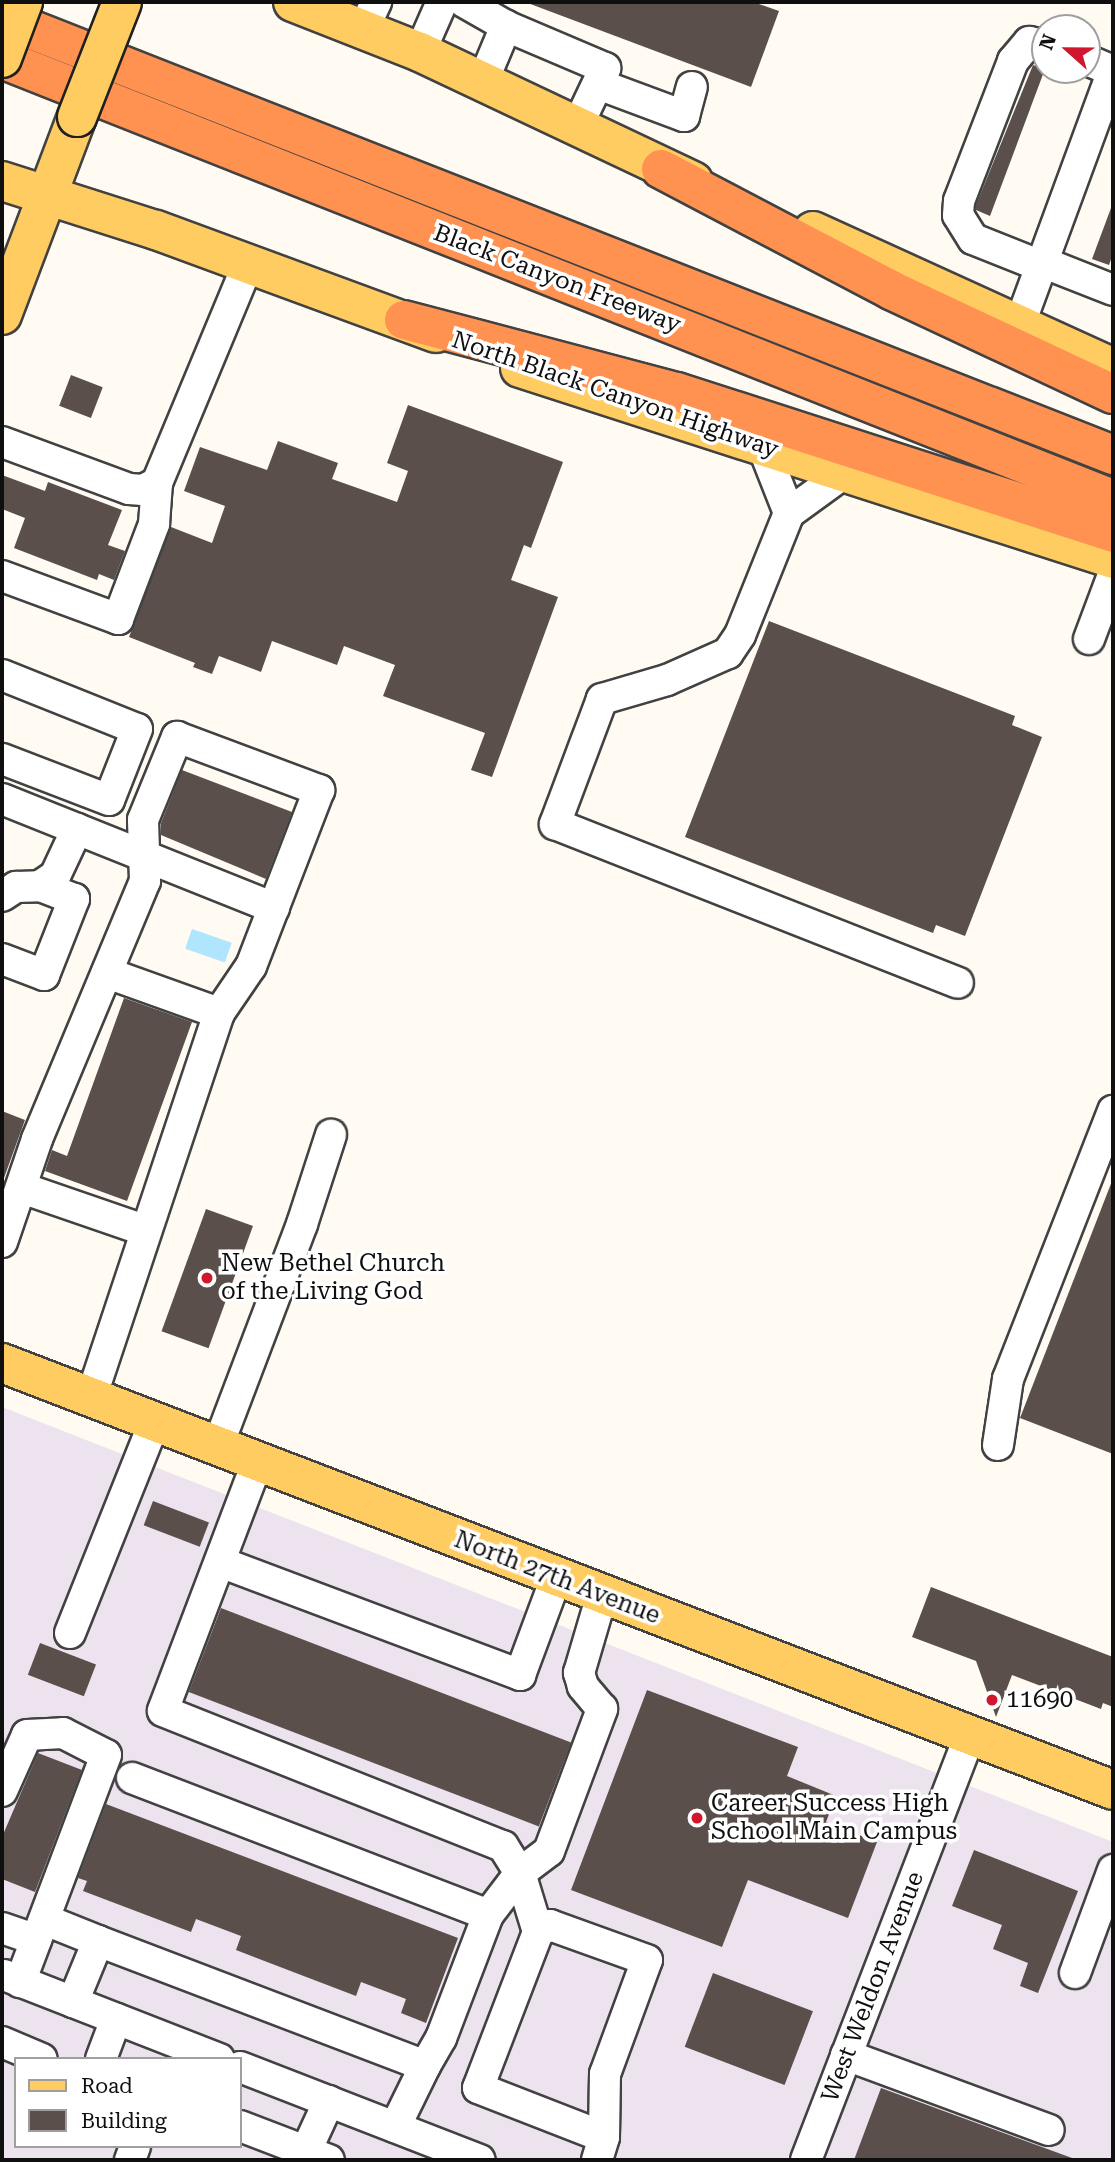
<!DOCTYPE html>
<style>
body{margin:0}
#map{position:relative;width:1115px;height:2162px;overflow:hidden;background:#fffbf2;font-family:"Roboto Serif",serif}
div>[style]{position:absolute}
.industrial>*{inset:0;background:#ede3ef}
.water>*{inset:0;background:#b0e6fd;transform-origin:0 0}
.building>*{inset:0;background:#5a4f4a;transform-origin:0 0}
.roads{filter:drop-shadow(2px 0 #424242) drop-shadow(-2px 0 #424242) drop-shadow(0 2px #424242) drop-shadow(0 -2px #424242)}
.minor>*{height:30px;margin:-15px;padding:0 15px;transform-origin:15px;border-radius:15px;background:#fff}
.major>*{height:38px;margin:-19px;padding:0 19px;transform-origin:19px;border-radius:19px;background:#ffcc62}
.highway>*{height:38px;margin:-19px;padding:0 19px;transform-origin:19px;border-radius:19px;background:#ff9250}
.bridges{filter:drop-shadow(2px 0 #202020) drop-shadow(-2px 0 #202020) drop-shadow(0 2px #202020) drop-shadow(0 -2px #202020)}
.major-bridge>*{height:38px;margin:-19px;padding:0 19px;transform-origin:19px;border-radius:19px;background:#ffcc62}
.dots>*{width:19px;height:19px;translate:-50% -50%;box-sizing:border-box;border:4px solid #fff;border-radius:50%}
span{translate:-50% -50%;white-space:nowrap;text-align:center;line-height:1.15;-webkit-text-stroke:7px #fff;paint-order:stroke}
.street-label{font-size:24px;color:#0f0f0f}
.poi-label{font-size:24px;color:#0f0f0f}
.left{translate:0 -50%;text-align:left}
.frame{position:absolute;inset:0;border:4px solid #0f0f0f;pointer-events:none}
.legend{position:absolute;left:14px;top:2057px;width:228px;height:91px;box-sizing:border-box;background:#fff;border:2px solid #9f9f9f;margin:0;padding:9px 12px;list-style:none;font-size:21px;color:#0f0f0f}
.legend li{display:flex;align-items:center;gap:14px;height:35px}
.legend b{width:35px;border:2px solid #9f9f9f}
.north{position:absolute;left:1031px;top:14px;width:70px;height:70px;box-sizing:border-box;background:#fff;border:2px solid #9f9f9f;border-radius:50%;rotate:291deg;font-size:19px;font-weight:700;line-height:28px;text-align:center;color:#0f0f0f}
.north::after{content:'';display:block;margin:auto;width:24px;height:32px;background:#d0172e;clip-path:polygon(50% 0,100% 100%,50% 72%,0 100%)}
</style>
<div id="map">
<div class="industrial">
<div style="clip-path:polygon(evenodd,2px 1407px,1113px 1842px,1113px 2160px,2px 2160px,2px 1407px,16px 2059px,240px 2059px,240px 2146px,16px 2146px,16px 2059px)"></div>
</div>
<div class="water">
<div style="left:192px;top:929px;width:42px;height:21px;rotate:19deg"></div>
</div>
<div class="building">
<div style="clip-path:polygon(525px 2px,753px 2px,779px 11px,751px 87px)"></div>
<div style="clip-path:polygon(1033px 65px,1045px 69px,990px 216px,976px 210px,976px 205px)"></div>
<div style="clip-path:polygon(1111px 208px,1113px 254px,1109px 265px,1092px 259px)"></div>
<div style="left:71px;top:375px;width:34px;height:33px;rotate:21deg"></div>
<div style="clip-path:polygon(408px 405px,563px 462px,531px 548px,524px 545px,511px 580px,558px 597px,492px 777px,471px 770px,485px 733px,383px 696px,395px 665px,344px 646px,337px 665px,272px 641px,261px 672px,219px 656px,212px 674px,193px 667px,195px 663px,129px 637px,171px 527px,212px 543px,225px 506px,184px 491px,200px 447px,267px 470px,278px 441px,338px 463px,332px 479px,397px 502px,408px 471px,387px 463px)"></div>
<div style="clip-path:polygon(2px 475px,45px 491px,48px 482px,122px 510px,108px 545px,125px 551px,114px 580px,99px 574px,97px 580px,14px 548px,25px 518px,2px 509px)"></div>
<div style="clip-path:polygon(769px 621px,1015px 716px,1012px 725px,1042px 737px,965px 936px,936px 925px,933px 933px,685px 837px)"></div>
<div style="clip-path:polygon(182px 770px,292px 812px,266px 879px,161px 835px,161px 823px)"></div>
<div style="clip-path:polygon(124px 998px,192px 1022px,127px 1201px,45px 1171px,52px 1150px,67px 1156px)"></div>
<div style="clip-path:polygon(2px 1111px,25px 1120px,4px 1178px,2px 1178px)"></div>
<div style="clip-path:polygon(1112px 1181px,1113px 1181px,1113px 1454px,1020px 1418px)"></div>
<div style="left:206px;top:1209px;width:50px;height:130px;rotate:20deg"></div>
<div style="left:153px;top:1501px;width:60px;height:26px;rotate:21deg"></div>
<div style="clip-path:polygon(931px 1587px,1113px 1657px,1113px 1707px,1103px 1703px,1101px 1709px,1012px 1675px,996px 1717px,976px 1661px,912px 1637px)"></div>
<div style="left:221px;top:1608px;width:375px;height:90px;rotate:21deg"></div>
<div style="left:40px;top:1643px;width:60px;height:34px;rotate:21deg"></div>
<div style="clip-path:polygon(647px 1690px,798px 1747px,787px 1776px,836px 1796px,826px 1822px,877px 1842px,848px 1918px,748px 1880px,722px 1947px,571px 1890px)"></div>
<div style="clip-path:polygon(38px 1753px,82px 1770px,35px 1892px,2px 1879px,2px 1837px)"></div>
<div style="clip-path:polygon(106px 1804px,458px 1938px,426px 2023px,401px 2013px,406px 1999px,361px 1982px,356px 1996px,236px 1950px,241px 1936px,196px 1919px,191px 1932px,83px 1891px,87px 1881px,78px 1878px)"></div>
<div style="clip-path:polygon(974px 1850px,1078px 1891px,1038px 1993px,1020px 1986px,1028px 1963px,993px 1949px,1002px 1925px,952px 1906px)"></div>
<div style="left:713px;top:1973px;width:107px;height:79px;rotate:21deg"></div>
<div style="clip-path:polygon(881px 2088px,1072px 2158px,1071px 2160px,854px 2160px)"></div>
</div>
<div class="roads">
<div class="minor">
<div style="left:464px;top:2px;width:48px;rotate:29.7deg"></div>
<div style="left:364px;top:28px;width:29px;rotate:-65deg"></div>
<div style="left:420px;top:52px;width:55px;rotate:-66.3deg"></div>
<div style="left:1087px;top:60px;width:28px;rotate:23deg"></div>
<div style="left:483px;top:81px;width:60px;rotate:-67.3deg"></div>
<div style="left:506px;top:26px;width:108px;rotate:23deg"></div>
<div style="left:605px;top:68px;width:65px;rotate:115.4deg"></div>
<div style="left:598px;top:84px;width:92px;rotate:20.4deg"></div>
<div style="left:684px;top:116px;width:30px;rotate:-75deg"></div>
<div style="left:1042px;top:262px;width:76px;rotate:21.5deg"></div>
<div style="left:1041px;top:266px;width:73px;rotate:-158.3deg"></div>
<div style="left:973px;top:239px;width:28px;rotate:-122deg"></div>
<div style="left:958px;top:215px;width:14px;rotate:-86deg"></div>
<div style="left:959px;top:201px;width:150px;rotate:-68.9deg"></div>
<div style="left:1013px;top:61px;width:25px;rotate:-50deg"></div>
<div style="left:1029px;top:42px;width:16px;rotate:11deg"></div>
<div style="left:1019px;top:326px;width:272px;rotate:-69.8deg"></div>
<div style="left:2px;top:442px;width:135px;rotate:20.3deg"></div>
<div style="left:129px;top:489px;width:14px;rotate:4deg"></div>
<div style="left:143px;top:490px;width:16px;rotate:-27deg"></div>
<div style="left:157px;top:483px;width:237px;rotate:-67.4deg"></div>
<div style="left:763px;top:447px;width:71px;rotate:68.5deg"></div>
<div style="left:789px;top:513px;width:68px;rotate:-36deg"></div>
<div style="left:789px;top:513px;width:131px;rotate:111.9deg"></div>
<div style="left:740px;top:635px;width:22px;rotate:124deg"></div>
<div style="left:728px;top:653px;width:67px;rotate:156.1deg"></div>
<div style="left:667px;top:680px;width:68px;rotate:163.7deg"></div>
<div style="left:602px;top:699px;width:134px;rotate:110.6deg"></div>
<div style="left:555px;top:824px;width:433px;rotate:21.5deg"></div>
<div style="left:2px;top:576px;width:124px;rotate:20.3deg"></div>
<div style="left:118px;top:619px;width:102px;rotate:-69.2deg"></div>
<div style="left:154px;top:524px;width:41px;rotate:-85.8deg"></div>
<div style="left:1089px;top:639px;width:68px;rotate:-69.4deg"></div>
<div style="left:2px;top:675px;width:145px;rotate:21.8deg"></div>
<div style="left:137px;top:729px;width:76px;rotate:111.5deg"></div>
<div style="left:109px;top:800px;width:115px;rotate:-159deg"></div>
<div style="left:2px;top:799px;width:293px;rotate:21.8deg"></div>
<div style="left:2px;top:896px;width:17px;rotate:-33deg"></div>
<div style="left:16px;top:887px;width:24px;rotate:-2deg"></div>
<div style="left:40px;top:886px;width:18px;rotate:-34deg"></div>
<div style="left:55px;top:876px;width:52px;rotate:-64.9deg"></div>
<div style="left:2px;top:959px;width:45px;rotate:20.9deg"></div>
<div style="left:44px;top:975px;width:82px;rotate:-68.5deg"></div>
<div style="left:74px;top:899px;width:36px;rotate:-159deg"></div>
<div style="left:107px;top:973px;width:119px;rotate:19.7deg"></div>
<div style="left:22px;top:1188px;width:129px;rotate:19deg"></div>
<div style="left:2px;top:1242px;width:109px;rotate:-71.2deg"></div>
<div style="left:37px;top:1139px;width:280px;rotate:-67.3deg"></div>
<div style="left:145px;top:881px;width:61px;rotate:-91.9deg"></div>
<div style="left:143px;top:820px;width:90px;rotate:-67.7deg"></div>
<div style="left:177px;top:737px;width:152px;rotate:20.5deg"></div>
<div style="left:319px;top:790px;width:189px;rotate:111.1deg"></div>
<div style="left:251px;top:966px;width:57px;rotate:124.2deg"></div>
<div style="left:219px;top:1013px;width:406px;rotate:108.4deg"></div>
<div style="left:998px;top:1445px;width:67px;rotate:-81.4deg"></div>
<div style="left:1008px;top:1379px;width:288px;rotate:-68.6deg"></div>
<div style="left:217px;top:1448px;width:240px;rotate:-69.2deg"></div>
<div style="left:302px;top:1224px;width:94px;rotate:-72deg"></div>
<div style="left:257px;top:1463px;width:265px;rotate:110.8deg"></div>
<div style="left:163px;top:1711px;width:366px;rotate:21.7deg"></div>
<div style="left:503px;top:1846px;width:32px;rotate:58deg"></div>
<div style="left:520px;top:1873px;width:36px;rotate:-37deg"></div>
<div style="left:549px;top:1851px;width:152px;rotate:-69.5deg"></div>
<div style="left:602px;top:1709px;width:30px;rotate:-130deg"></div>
<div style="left:583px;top:1686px;width:14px;rotate:-107deg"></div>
<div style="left:579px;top:1673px;width:81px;rotate:-73.6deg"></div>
<div style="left:220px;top:1562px;width:321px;rotate:20.6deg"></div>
<div style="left:520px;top:1675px;width:103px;rotate:-69.6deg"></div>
<div style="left:70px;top:1633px;width:226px;rotate:-68.2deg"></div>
<div style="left:132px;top:1778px;width:381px;rotate:21deg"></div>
<div style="left:488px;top:1915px;width:132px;rotate:110.9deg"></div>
<div style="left:441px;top:2038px;width:32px;rotate:120deg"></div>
<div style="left:2px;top:1791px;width:61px;rotate:-65.9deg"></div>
<div style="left:27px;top:1735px;width:36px;rotate:-3deg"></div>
<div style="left:63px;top:1733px;width:48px;rotate:27.1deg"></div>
<div style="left:106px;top:1755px;width:243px;rotate:110.7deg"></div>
<div style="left:488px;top:1915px;width:53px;rotate:-52.7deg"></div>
<div style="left:520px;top:1873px;width:62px;rotate:73deg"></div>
<div style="left:58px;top:1925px;width:43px;rotate:21.8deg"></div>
<div style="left:2px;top:1928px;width:36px;rotate:19deg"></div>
<div style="left:1075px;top:1973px;width:110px;rotate:-69.7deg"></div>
<div style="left:4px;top:1975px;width:231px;rotate:21.3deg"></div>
<div style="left:73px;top:2002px;width:66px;rotate:-67.7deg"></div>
<div style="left:98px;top:1941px;width:350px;rotate:20.9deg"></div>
<div style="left:425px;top:2066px;width:68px;rotate:116.2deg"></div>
<div style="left:2px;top:2042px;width:43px;rotate:23deg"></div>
<div style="left:846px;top:2055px;width:216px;rotate:20.3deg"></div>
<div style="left:101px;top:2059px;width:43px;rotate:-69.4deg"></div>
<div style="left:240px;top:2067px;width:257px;rotate:21.2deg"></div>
<div style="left:240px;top:2126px;width:95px;rotate:20.9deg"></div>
<div style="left:306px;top:2151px;width:55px;rotate:-65.3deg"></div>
<div style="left:130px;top:2160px;width:15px;rotate:-70deg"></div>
<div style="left:597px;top:2160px;width:24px;rotate:-73deg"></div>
<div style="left:604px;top:2137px;width:63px;rotate:-89.1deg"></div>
<div style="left:605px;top:2074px;width:121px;rotate:-69.8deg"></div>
<div style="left:647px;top:1960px;width:103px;rotate:-160.2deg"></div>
<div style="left:550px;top:1925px;width:14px;rotate:150deg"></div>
<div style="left:538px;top:1932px;width:167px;rotate:111deg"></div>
<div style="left:478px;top:2088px;width:135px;rotate:21.3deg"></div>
<div style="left:806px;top:2160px;width:456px;rotate:-68.9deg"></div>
</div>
<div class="major">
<div style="left:293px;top:2px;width:136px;rotate:21.5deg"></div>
<div style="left:420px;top:52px;width:302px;rotate:25.3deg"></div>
<div style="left:2px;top:181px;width:162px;rotate:17.7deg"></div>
<div style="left:156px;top:230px;width:298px;rotate:20.2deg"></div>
<div style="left:813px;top:231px;width:330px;rotate:24.5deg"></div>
<div style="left:2px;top:315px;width:212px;rotate:-69.3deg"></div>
<div style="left:520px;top:368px;width:623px;rotate:17.85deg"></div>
<div style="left:2px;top:1363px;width:1190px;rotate:21.02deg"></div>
</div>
<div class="highway">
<div style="left:2px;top:18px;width:1194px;rotate:21.47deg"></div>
<div style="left:2px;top:59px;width:1195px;rotate:21.61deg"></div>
<div style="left:661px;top:169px;width:260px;rotate:27.7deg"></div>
<div style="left:891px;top:290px;width:245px;rotate:25.1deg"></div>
<div style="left:404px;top:320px;width:282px;rotate:14.8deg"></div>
<div style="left:677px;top:392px;width:458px;rotate:17.9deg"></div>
</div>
</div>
<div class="bridges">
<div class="major-bridge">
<div style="left:2px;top:58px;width:60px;rotate:-69.4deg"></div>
<div style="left:77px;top:117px;width:123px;rotate:-68.6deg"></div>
</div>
</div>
<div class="dots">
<div style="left:207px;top:1278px;background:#d0172e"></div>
<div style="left:992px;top:1700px;background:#d0172e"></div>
<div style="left:697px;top:1818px;background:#d0172e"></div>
</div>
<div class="street-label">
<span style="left:557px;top:279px;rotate:21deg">Black Canyon Freeway</span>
<span style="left:615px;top:395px;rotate:19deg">North Black Canyon Highway</span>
<span style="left:557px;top:1578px;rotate:21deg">North 27th Avenue</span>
<span style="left:873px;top:1987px;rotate:-69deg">West Weldon Avenue</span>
</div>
<div class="poi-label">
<span class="left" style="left:221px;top:1278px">New Bethel Church<br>of the Living God</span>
<span class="left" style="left:1006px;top:1700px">11690</span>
<span class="left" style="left:711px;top:1818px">Career Success High<br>School Main Campus</span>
</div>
<div class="frame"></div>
<ul class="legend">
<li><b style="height:9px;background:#ffcc62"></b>Road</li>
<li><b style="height:19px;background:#5a4f4a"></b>Building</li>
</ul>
<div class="north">N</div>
</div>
